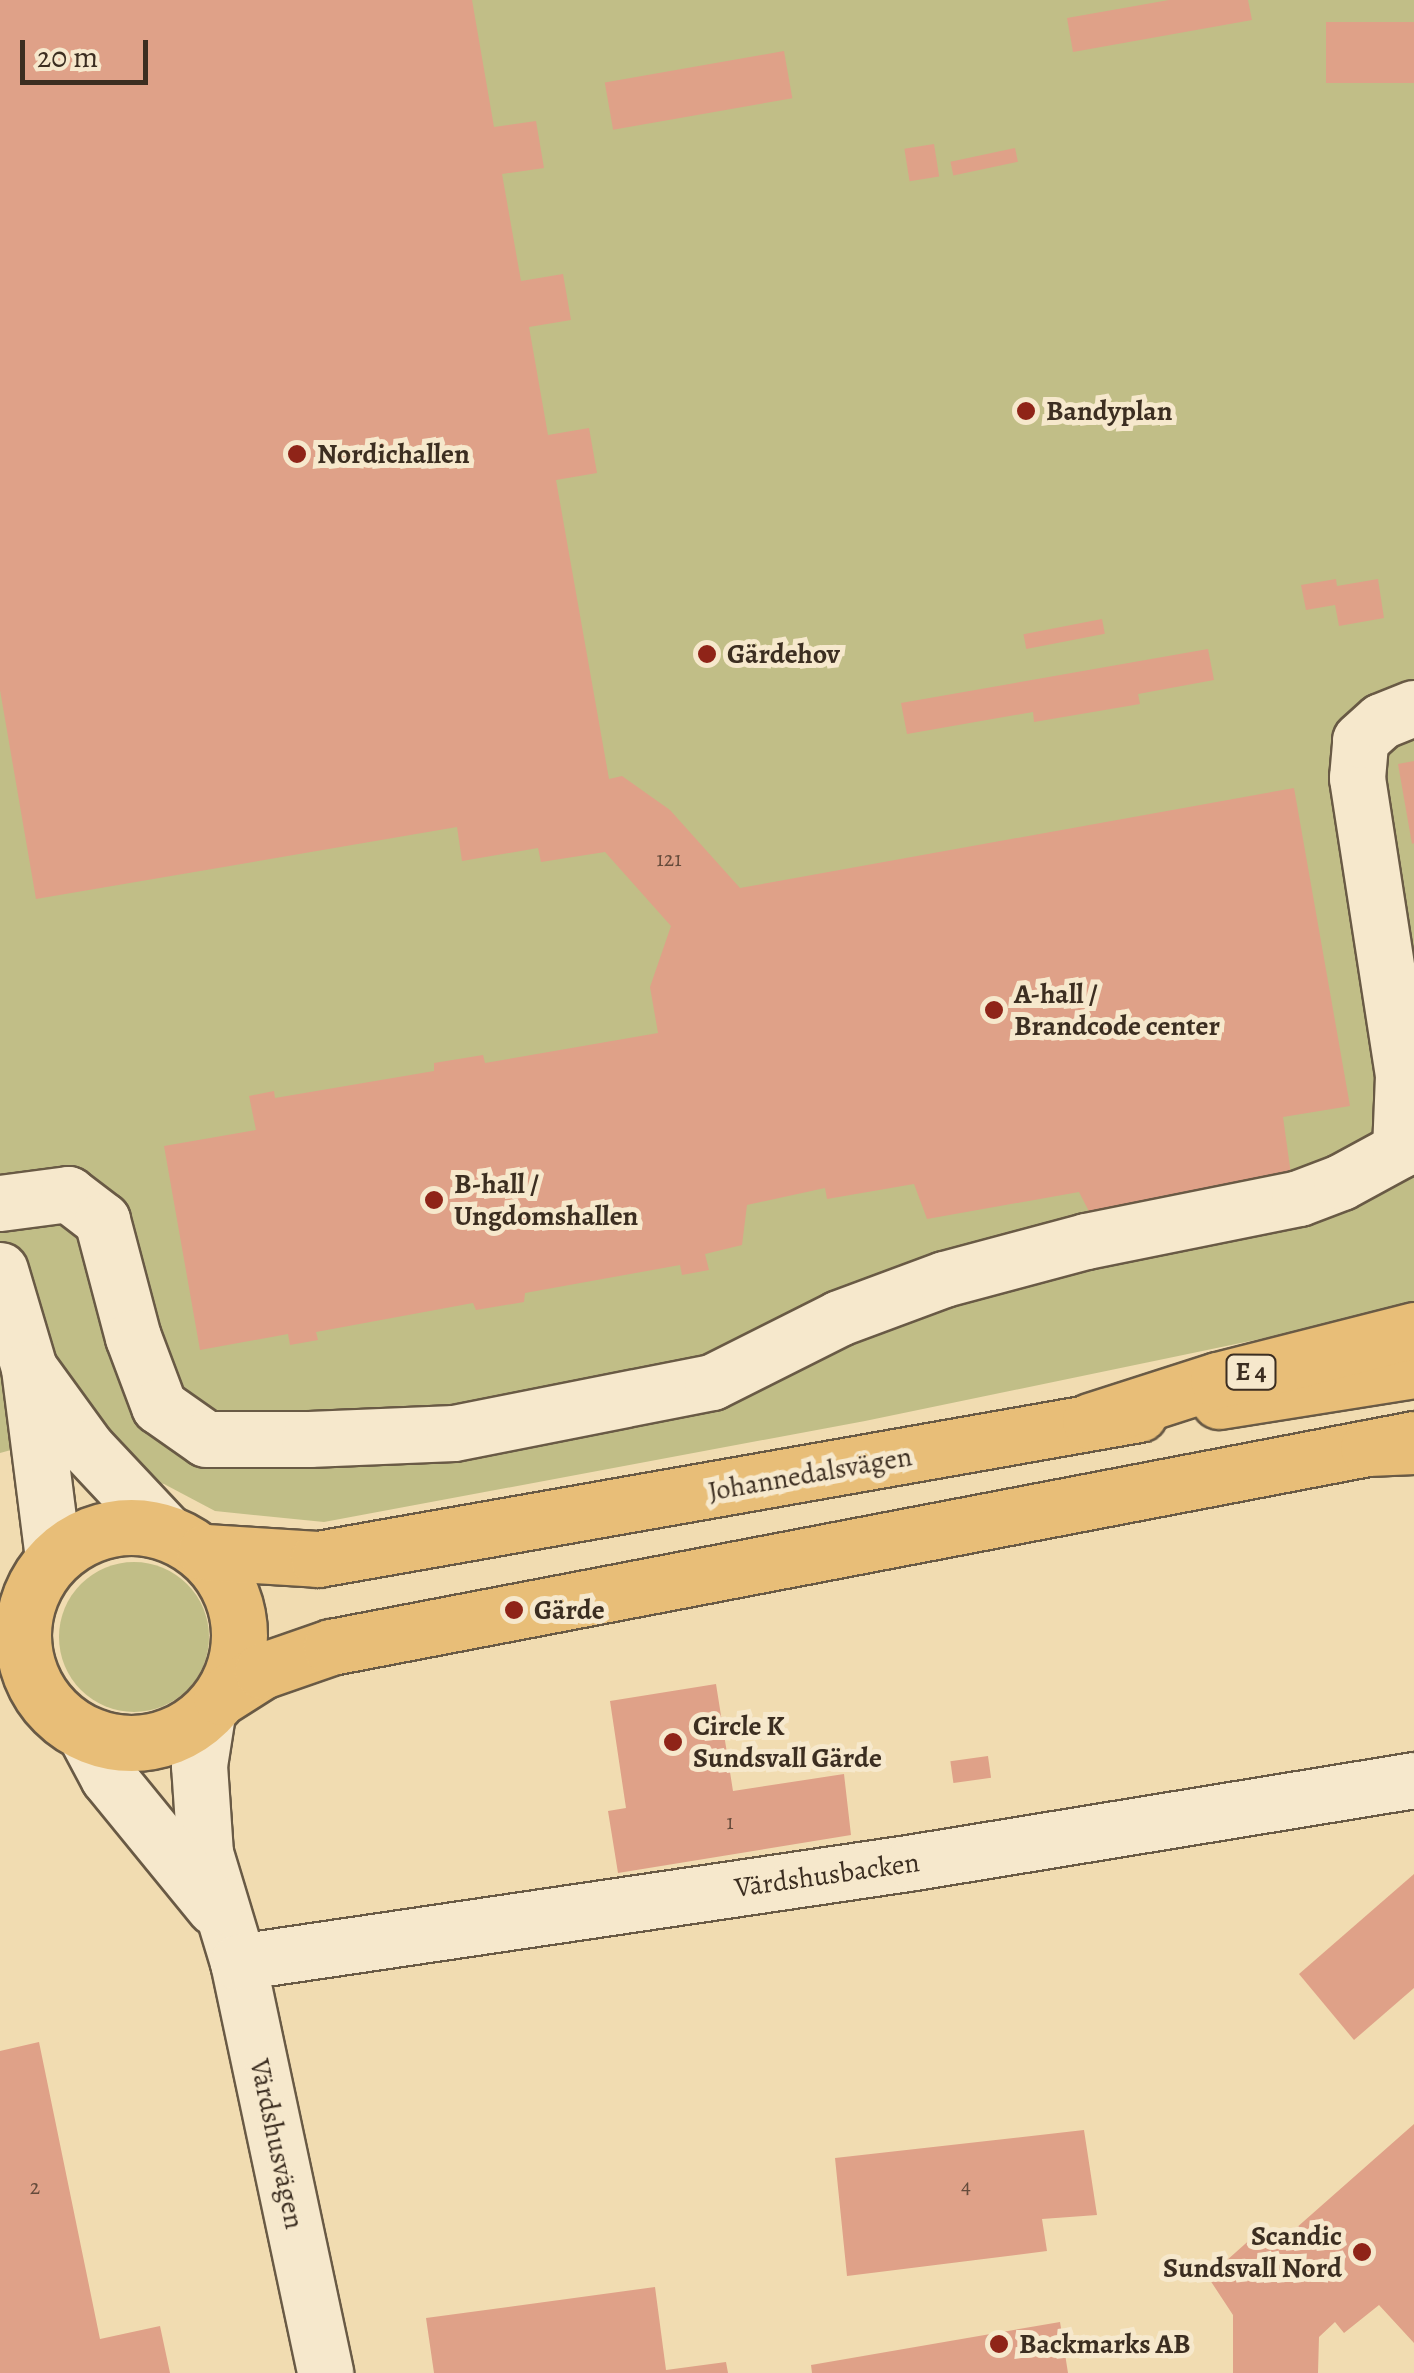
<!DOCTYPE html>
<meta charset="utf-8">
<style>
body{margin:0}
#map{position:relative;width:1414px;height:2373px;overflow:hidden;background:#f1dcb1;font-family:Alegreya,serif}
div>[style]{position:absolute}
.green>*{inset:0;background:#c1be87}
.round{border-radius:50%}
.building>*{inset:0;background:#dfa188;transform-origin:0 0}
.roads{filter:drop-shadow(2px 0 #695a45) drop-shadow(-2px 0 #695a45) drop-shadow(0 2px #695a45) drop-shadow(0 -2px #695a45)}
.minor>*{height:55px;margin:-27.5px;padding:0 27.5px;transform-origin:27.5px;border-radius:27.5px;background:#f6e8cc}
.major>*{height:55px;margin:-27.5px;padding:0 27.5px;transform-origin:27.5px;border-radius:27.5px;background:#e8be78}
.major>.ring{margin:-27.5px;padding:0;box-sizing:content-box;background:none;border:55px solid #e8be78;border-radius:50%}
.highway>*{height:55px;margin:-27.5px;padding:0 27.5px;transform-origin:27.5px;border-radius:27.5px;background:#e8be78}
.dots>*{width:28px;height:28px;translate:-50% -50%;box-sizing:border-box;border:5px solid #f6e8cc;border-radius:50%}
span{translate:-50% -50%;white-space:nowrap;text-align:center;line-height:1.15;-webkit-text-stroke:10px #f6e8cc;paint-order:stroke}
.number-label{font-size:22px;color:#654b3b}
.number-label span{-webkit-text-stroke-width:0}
.shield-label span{padding:2px 8px;background:#f6e8cc;border:2px solid;border-radius:8px;-webkit-text-stroke-width:0}
.shield-label{font-size:25px;color:#3c2e21;font-weight:700}
.poi-label{font-size:28px;color:#3c2e21;font-weight:700}
.left{translate:0 -50%;text-align:left}
.right{translate:-100% -50%;text-align:right}
.street-label{font-size:28px;color:#3c2e21}
.scale{position:absolute;left:20px;top:40px;width:128px;height:45px;box-sizing:border-box;border:5px solid #3c2e21;border-top:0;padding-left:12px;font-size:30px;line-height:35px;white-space:nowrap;color:#3c2e21;-webkit-text-stroke:8px #f6e8cc;paint-order:stroke}
</style>
<div id="map">
<div class="green">
<div style="clip-path:polygon(0 0,1414px 0,1414px 1307px,865px 1421px,324px 1522px,215px 1511px,164px 1484px,11px 1450px,0 1453px)"></div>
<div class="round" style="left:59px;top:1562px;width:150px;height:150px"></div>
</div>
<div class="building">
<div style="clip-path:polygon(0 0,472px 0,494px 127px,536px 121px,544px 168px,502px 174px,521px 281px,563px 274px,571px 320px,529px 327px,548px 435px,589px 428px,597px 473px,556px 480px,609px 779px,622px 776px,670px 810px,740px 888px,1294px 788px,1350px 1106px,1283px 1117px,1293px 1189px,1095px 1223px,1079px 1192px,927px 1219px,914px 1184px,827px 1199px,825px 1188px,747px 1205px,742px 1245px,705px 1254px,709px 1270px,682px 1275px,680px 1265px,525px 1293px,524px 1302px,476px 1310px,473px 1303px,316px 1332px,318px 1340px,290px 1345px,288px 1334px,200px 1350px,164px 1146px,256px 1130px,249px 1096px,274px 1091px,275px 1098px,434px 1071px,434px 1063px,483px 1055px,485px 1063px,658px 1033px,650px 987px,671px 926px,605px 852px,541px 862px,538px 848px,462px 861px,457px 827px,36px 899px,0 690px)"></div>
<div style="clip-path:polygon(1169px 0,1248px 0,1252px 20px,1073px 52px,1067px 18px)"></div>
<div style="left:1414px;top:22px;width:61px;height:88px;rotate:90deg"></div>
<div style="left:784px;top:51px;width:48px;height:182px;rotate:80deg"></div>
<div style="left:934px;top:144px;width:33px;height:30px;rotate:81deg"></div>
<div style="left:1015px;top:148px;width:14px;height:66px;rotate:78deg"></div>
<div style="clip-path:polygon(1336px 579px,1337px 586px,1378px 579px,1384px 618px,1339px 626px,1335px 605px,1306px 610px,1301px 585px)"></div>
<div style="left:1102px;top:619px;width:15px;height:80px;rotate:79deg"></div>
<div style="clip-path:polygon(1208px 649px,1214px 680px,1138px 694px,1140px 704px,1034px 722px,1033px 712px,907px 734px,901px 703px)"></div>
<div style="clip-path:polygon(1414px 761px,1414px 843px,1412px 844px,1398px 764px)"></div>
<div style="clip-path:polygon(716px 1684px,733px 1791px,844px 1774px,851px 1835px,618px 1873px,608px 1811px,626px 1808px,610px 1701px)"></div>
<div style="left:988px;top:1756px;width:22px;height:38px;rotate:82deg"></div>
<div style="clip-path:polygon(1414px 1874px,1414px 1988px,1354px 2040px,1299px 1974px)"></div>
<div style="clip-path:polygon(39px 2042px,100px 2339px,160px 2326px,170px 2373px,0 2373px,0 2051px)"></div>
<div style="clip-path:polygon(1414px 2124px,1414px 2343px,1379px 2305px,1344px 2333px,1335px 2322px,1319px 2337px,1318px 2373px,1233px 2373px,1233px 2315px,1208px 2277px,1263px 2228px,1278px 2244px)"></div>
<div style="clip-path:polygon(1084px 2130px,1097px 2215px,1042px 2219px,1047px 2251px,847px 2276px,835px 2158px)"></div>
<div style="clip-path:polygon(655px 2287px,666px 2370px,726px 2362px,728px 2373px,434px 2373px,426px 2318px)"></div>
<div style="clip-path:polygon(1060px 2322px,1068px 2373px,812px 2373px,811px 2365px)"></div>
</div>
<div class="roads">
<div class="minor">
<div style="left:0;top:1203px;width:69px;rotate:-7.5deg"></div>
<div style="left:68px;top:1194px;width:43px;rotate:37.4deg"></div>
<div style="left:102px;top:1220px;width:121px;rotate:75.2deg"></div>
<div style="left:133px;top:1337px;width:74px;rotate:69.4deg"></div>
<div style="left:159px;top:1406px;width:57px;rotate:35.1deg"></div>
<div style="left:206px;top:1439px;width:103px"></div>
<div style="left:309px;top:1439px;width:145px;rotate:-2.4deg"></div>
<div style="left:454px;top:1433px;width:263px;rotate:-11.2deg"></div>
<div style="left:712px;top:1382px;width:142px;rotate:-26.7deg"></div>
<div style="left:839px;top:1318px;width:112px;rotate:-20.4deg"></div>
<div style="left:944px;top:1279px;width:147px;rotate:-15deg"></div>
<div style="left:1086px;top:1241px;width:217px;rotate:-11.4deg"></div>
<div style="left:1299px;top:1198px;width:45px;rotate:-20.9deg"></div>
<div style="left:1341px;top:1182px;width:67px;rotate:-28.5deg"></div>
<div style="left:1400px;top:1150px;width:75px;rotate:-87.7deg"></div>
<div style="left:1403px;top:1075px;width:301px;rotate:-98.8deg"></div>
<div style="left:1357px;top:778px;width:38px;rotate:-85deg"></div>
<div style="left:1360px;top:740px;width:28px;rotate:-42deg"></div>
<div style="left:1381px;top:721px;width:35px;rotate:-22deg"></div>
<div style="left:0;top:1270px;width:102px;rotate:73.5deg"></div>
<div style="left:29px;top:1368px;width:193px;rotate:82.8deg"></div>
<div style="left:31px;top:1371px;width:95px;rotate:54deg"></div>
<div style="left:87px;top:1448px;width:115px;rotate:46.8deg"></div>
<div style="left:207px;top:1714px;width:52px;rotate:98.9deg"></div>
<div style="left:199px;top:1765px;width:88px;rotate:86.1deg"></div>
<div style="left:205px;top:1853px;width:114px;rotate:73.2deg"></div>
<div style="left:238px;top:1962px;width:420px;rotate:78deg"></div>
<div style="left:85px;top:1734px;width:49px;rotate:61.9deg"></div>
<div style="left:108px;top:1777px;width:168px;rotate:50.8deg"></div>
<div style="left:238px;top:1962px;width:683px;rotate:-8.41deg"></div>
<div style="left:914px;top:1862px;width:507px;rotate:-9.31deg"></div>
</div>
<div class="major">
<div style="left:1219px;top:1401px;width:197px;rotate:-9deg"></div>
<div class="ring" style="left:23px;top:1527px;width:161px;height:161px"></div>
<div style="left:205px;top:1552px;width:113px;rotate:3.5deg"></div>
<div style="left:318px;top:1559px;width:834px;rotate:-10.02deg"></div>
<div style="left:221px;top:1697px;width:49px;rotate:-32.4deg"></div>
<div style="left:262px;top:1671px;width:73px;rotate:-19.2deg"></div>
<div style="left:331px;top:1647px;width:1103px;rotate:-10.87deg"></div>
</div>
<div class="highway">
<div style="left:1090px;top:1421px;width:134px;rotate:-17.8deg"></div>
<div style="left:1218px;top:1380px;width:202px;rotate:-14.3deg"></div>
<div style="left:1368px;top:1448px;width:46px;rotate:-2.5deg"></div>
</div>
</div>
<div class="dots">
<div style="left:1026px;top:411px;background:#8f2418"></div>
<div style="left:297px;top:454px;background:#8f2418"></div>
<div style="left:707px;top:654px;background:#8f2418"></div>
<div style="left:994px;top:1010px;background:#8f2418"></div>
<div style="left:434px;top:1200px;background:#8f2418"></div>
<div style="left:514px;top:1610px;background:#8f2418"></div>
<div style="left:673px;top:1742px;background:#8f2418"></div>
<div style="left:1362px;top:2252px;background:#8f2418"></div>
<div style="left:999px;top:2344px;background:#8f2418"></div>
</div>
<div class="number-label">
<span style="left:669px;top:860px">121</span>
<span style="left:730px;top:1823px">1</span>
<span style="left:966px;top:2187px">4</span>
<span style="left:35px;top:2188px">2</span>
</div>
<div class="shield-label">
<span style="left:1251px;top:1372px">E 4</span>
</div>
<div class="poi-label">
<span class="left" style="left:1046px;top:411px">Bandyplan</span>
<span class="left" style="left:317px;top:454px">Nordichallen</span>
<span class="left" style="left:727px;top:654px">Gärdehov</span>
<span class="left" style="left:1014px;top:1010px">A-hall /<br>Brandcode center</span>
<span class="left" style="left:454px;top:1200px">B-hall /<br>Ungdomshallen</span>
<span class="left" style="left:534px;top:1610px">Gärde</span>
<span class="left" style="left:693px;top:1742px">Circle K<br>Sundsvall Gärde</span>
<span class="right" style="left:1342px;top:2252px">Scandic<br>Sundsvall Nord</span>
<span class="left" style="left:1019px;top:2344px">Backmarks AB</span>
</div>
<div class="street-label">
<span style="left:810px;top:1474px;rotate:-10deg">Johannedalsvägen</span>
<span style="left:827px;top:1875px;rotate:-8deg">Värdshusbacken</span>
<span style="left:277px;top:2144px;rotate:78deg">Värdshusvägen</span>
</div>
<div class="scale">20 m</div>
</div>
